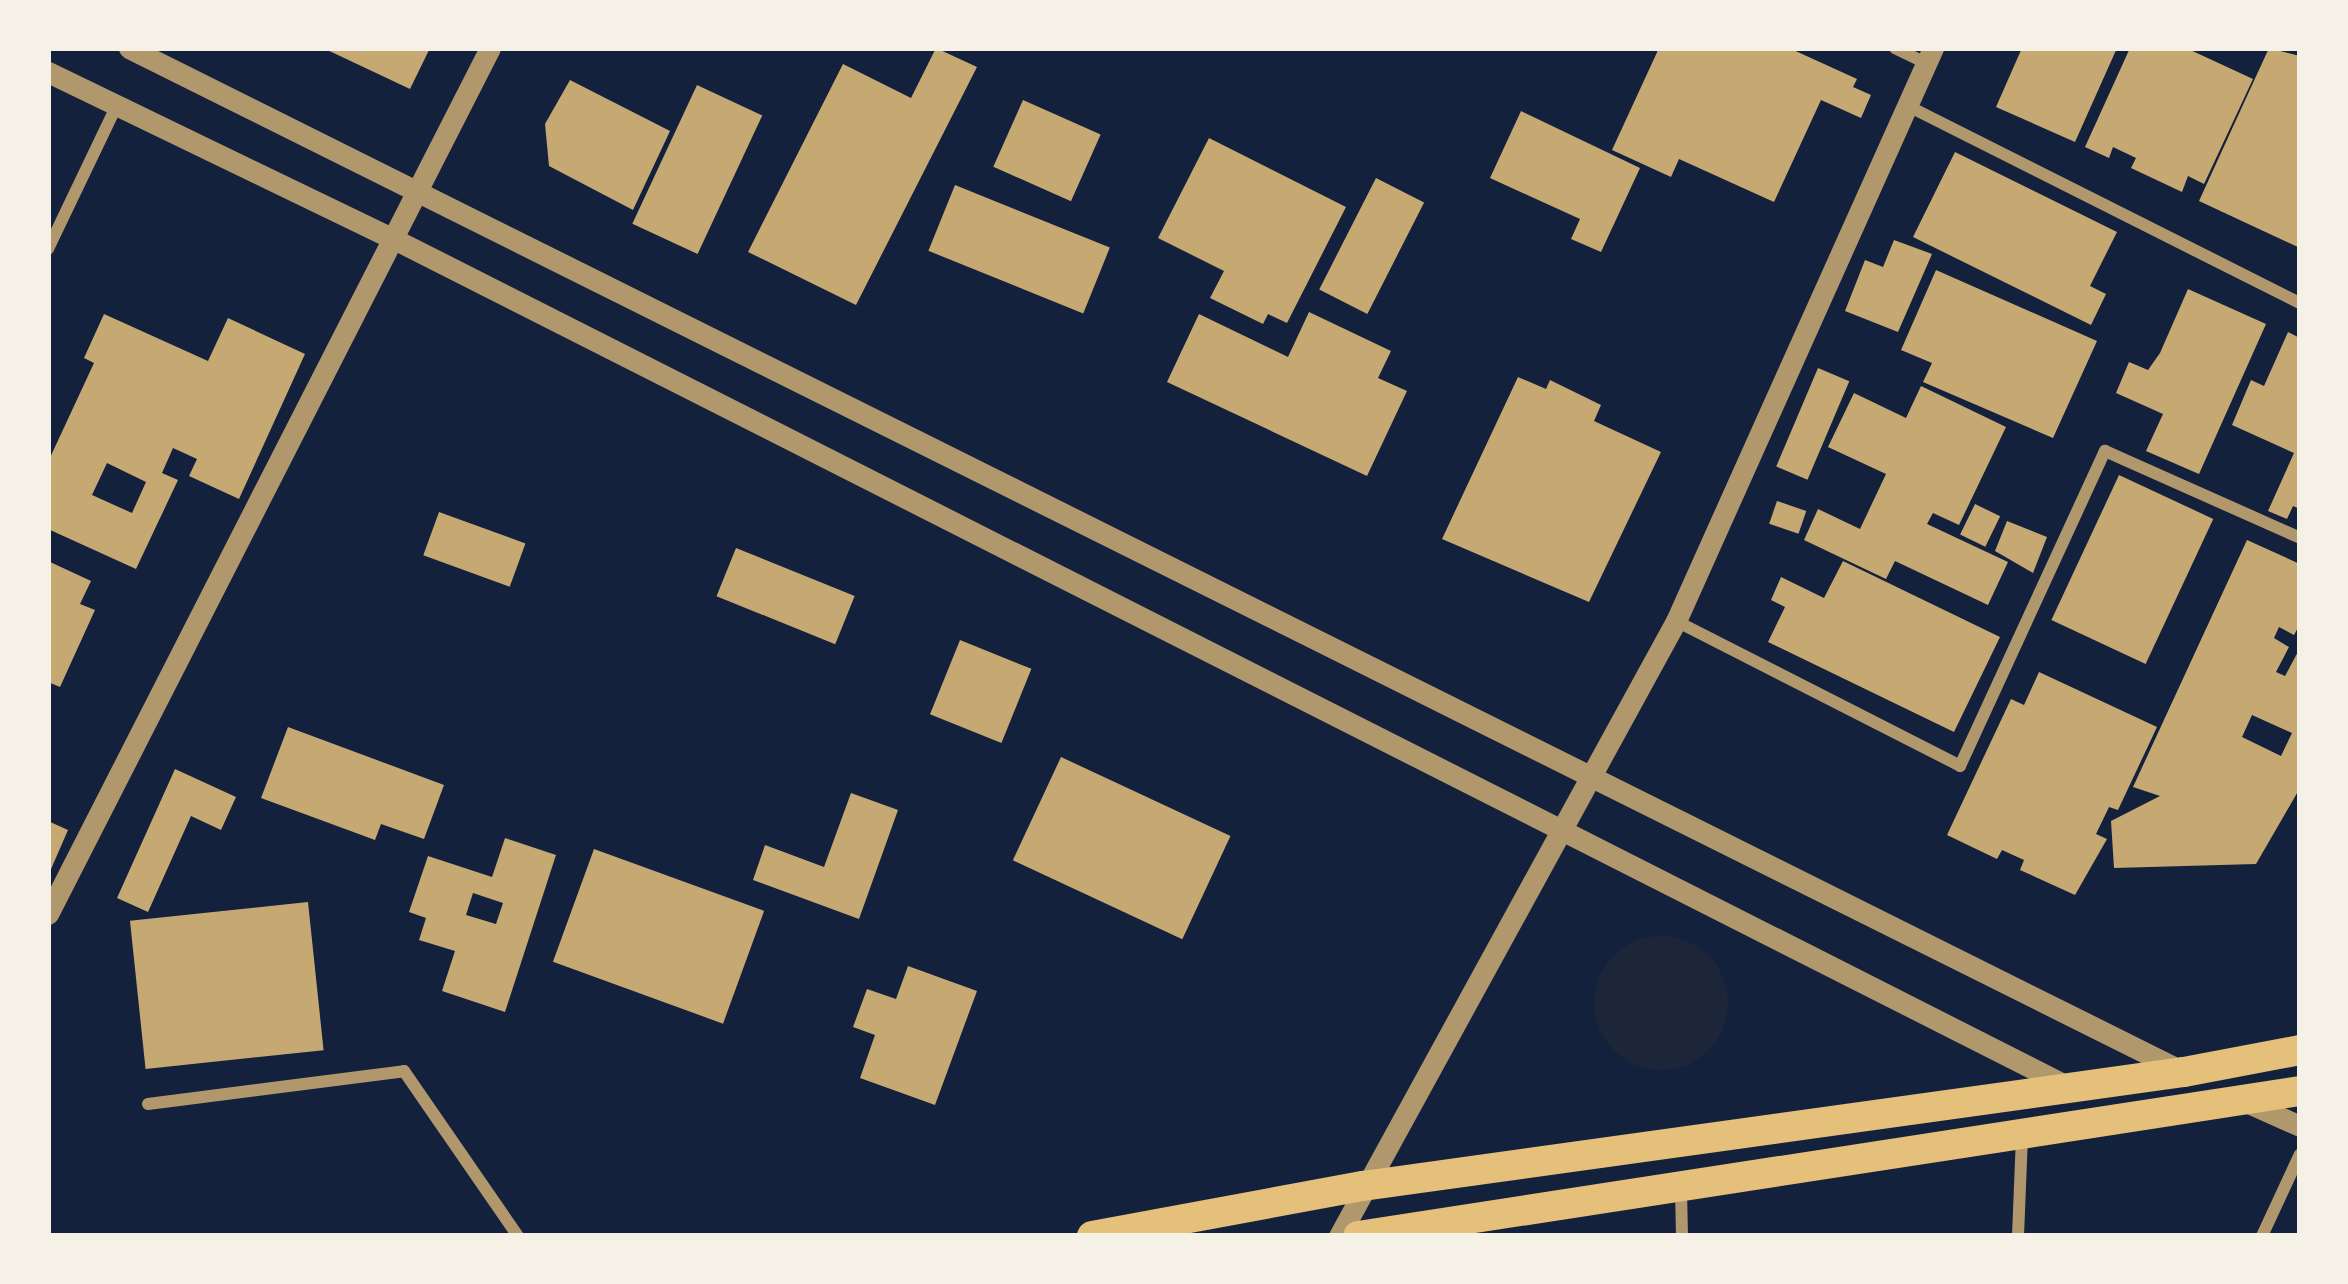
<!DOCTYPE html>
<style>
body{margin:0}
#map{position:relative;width:2348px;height:1284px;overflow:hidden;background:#14213d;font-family:Commissioner,sans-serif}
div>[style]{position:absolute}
.green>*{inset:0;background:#1d2539}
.round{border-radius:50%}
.building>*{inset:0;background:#c6a872;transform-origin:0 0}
.minor>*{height:12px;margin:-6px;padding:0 6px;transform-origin:6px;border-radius:6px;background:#b1986c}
.tertiary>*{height:21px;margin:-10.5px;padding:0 10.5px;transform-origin:10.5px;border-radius:10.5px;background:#b1986c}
.primary>*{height:30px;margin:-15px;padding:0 15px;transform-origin:15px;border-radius:15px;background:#e5c07b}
span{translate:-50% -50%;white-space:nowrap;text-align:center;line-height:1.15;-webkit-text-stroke:9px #f6f1e7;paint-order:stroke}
.frame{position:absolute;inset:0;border:51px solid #f6f1e7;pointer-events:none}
</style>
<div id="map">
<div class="green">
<div class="round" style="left:1594px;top:936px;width:134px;height:134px"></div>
</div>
<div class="building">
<div style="clip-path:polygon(323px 48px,430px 48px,410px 89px)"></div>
<div style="clip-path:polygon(936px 48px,977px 67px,856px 305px,748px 252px,843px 64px,911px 98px)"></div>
<div style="clip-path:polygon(1659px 48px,1789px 48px,1857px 79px,1853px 87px,1871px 95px,1861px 118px,1821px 100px,1774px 202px,1679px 159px,1671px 177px,1612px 150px)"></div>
<div style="clip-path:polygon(2022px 48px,2117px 48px,2075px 142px,1996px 107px)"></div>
<div style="clip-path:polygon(2130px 48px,2186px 48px,2253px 79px,2204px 184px,2188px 176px,2182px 192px,2131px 168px,2136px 158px,2113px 147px,2109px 158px,2085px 147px)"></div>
<div style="clip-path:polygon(2269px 48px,2300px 56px,2300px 248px,2199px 201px)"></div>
<div style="clip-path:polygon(570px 80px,670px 131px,633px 210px,549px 166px,545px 124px)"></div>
<div style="left:697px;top:85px;width:72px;height:153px;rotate:25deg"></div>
<div style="left:1023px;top:100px;width:85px;height:73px;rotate:24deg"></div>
<div style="clip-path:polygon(1521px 111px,1640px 168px,1601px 252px,1571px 239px,1580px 219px,1490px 178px)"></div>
<div style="clip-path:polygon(1209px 138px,1346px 207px,1287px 323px,1268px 314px,1263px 324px,1210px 298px,1224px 271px,1158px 238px)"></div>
<div style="clip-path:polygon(1955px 152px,2117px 232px,2090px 286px,2106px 294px,2091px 325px,1913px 237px)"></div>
<div style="left:1376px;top:178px;width:54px;height:125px;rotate:27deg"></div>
<div style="left:955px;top:185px;width:167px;height:71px;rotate:22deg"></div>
<div style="clip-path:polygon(1894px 240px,1932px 254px,1898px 332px,1845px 311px,1865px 260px,1883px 267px)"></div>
<div style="clip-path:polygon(1936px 270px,2097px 341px,2053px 438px,1923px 382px,1932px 363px,1901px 350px)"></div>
<div style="clip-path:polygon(2188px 289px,2266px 324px,2199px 474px,2146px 451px,2163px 414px,2116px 393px,2129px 362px,2148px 370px,2160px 353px)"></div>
<div style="clip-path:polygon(1309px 312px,1391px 351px,1378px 378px,1407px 391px,1367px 476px,1167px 382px,1199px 314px,1288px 357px)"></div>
<div style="clip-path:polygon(evenodd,104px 314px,208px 361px,228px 318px,305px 354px,239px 499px,189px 476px,197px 459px,173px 448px,162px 473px,178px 480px,136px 569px,48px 529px,48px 462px,94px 363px,84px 358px,104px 314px,107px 463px,146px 482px,132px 513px,92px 495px,107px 463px)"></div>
<div style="clip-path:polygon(2288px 332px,2300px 338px,2300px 509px,2293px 506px,2287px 519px,2268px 511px,2294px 453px,2232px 425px,2251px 380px,2264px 386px)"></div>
<div style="left:1818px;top:368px;width:34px;height:107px;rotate:23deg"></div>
<div style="clip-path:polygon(1518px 377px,1546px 389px,1550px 380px,1601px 405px,1594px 421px,1661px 452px,1589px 602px,1442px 539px)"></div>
<div style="clip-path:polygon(1921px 386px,2006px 427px,1959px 525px,1933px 513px,1927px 524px,2008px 562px,1988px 605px,1895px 561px,1886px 579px,1804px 540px,1818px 509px,1860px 529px,1886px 474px,1828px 447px,1854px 393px,1906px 418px)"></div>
<div style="left:2119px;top:475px;width:104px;height:160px;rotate:25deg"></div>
<div style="left:1777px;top:501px;width:31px;height:24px;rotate:19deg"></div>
<div style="left:1975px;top:504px;width:28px;height:34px;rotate:26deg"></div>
<div style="left:439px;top:512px;width:92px;height:46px;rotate:20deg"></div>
<div style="clip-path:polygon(2007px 521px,2047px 537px,2033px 573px,1995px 551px)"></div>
<div style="clip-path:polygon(evenodd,2247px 540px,2300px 564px,2300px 624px,2294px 635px,2279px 627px,2274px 638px,2289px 647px,2276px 672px,2285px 676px,2300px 648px,2300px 788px,2256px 864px,2114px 868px,2111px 821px,2160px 796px,2133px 787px,2247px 540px,2252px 715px,2292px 733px,2281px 756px,2242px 737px,2252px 715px)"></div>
<div style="left:736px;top:548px;width:128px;height:52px;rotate:22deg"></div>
<div style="clip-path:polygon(48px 561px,91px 581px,80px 604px,95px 610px,60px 687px,48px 682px)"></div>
<div style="clip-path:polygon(1843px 561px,2000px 637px,1954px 732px,1768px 642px,1785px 607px,1771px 600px,1781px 577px,1824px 598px)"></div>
<div style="left:960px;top:640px;width:77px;height:80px;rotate:22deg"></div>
<div style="clip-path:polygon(2039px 672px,2157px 727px,2118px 810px,2109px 807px,2096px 834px,2107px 839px,2075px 895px,2020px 870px,2024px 860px,2002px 850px,1997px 859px,1947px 835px,2011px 699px,2024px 705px)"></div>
<div style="clip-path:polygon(288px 727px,444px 785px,424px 839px,381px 824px,375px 840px,261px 798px)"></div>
<div style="left:1061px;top:757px;width:187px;height:114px;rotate:25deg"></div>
<div style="clip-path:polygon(175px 769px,236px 797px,221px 830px,191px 816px,148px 912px,117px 898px)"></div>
<div style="clip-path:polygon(851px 793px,898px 810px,859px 919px,753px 880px,765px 845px,824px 867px)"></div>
<div style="clip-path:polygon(48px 821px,68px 830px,48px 876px)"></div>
<div style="clip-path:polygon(evenodd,505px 838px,556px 855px,505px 1012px,442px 991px,455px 951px,419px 940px,426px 918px,409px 912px,428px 856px,492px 877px,505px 838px,473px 893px,503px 903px,496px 924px,466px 915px,473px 893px)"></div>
<div style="left:594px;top:849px;width:181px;height:120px;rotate:20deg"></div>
<div style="left:308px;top:902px;width:149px;height:179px;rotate:84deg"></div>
<div style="clip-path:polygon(908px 966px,977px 991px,935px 1105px,860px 1078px,875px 1035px,853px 1027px,867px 989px,896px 999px)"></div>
</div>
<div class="minor">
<div style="left:1895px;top:48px;width:34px;rotate:26deg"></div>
<div style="left:1906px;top:105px;width:441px;rotate:26.7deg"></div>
<div style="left:48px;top:249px;width:160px;rotate:-64.4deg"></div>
<div style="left:1676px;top:621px;width:319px;rotate:27deg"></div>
<div style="left:1960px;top:766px;width:347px;rotate:-65.3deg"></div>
<div style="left:2105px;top:451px;width:214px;rotate:24deg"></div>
<div style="left:148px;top:1104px;width:258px;rotate:-7.3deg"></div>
<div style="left:404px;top:1071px;width:201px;rotate:55.4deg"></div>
<div style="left:1681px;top:1189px;width:47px;rotate:88.8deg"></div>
<div style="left:2018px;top:1236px;width:101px;rotate:-87.7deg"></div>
<div style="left:2262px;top:1236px;width:90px;rotate:-65.1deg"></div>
</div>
<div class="tertiary">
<div style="left:129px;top:48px;width:2296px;rotate:26.49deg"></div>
<div style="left:48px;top:72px;width:382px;rotate:25.8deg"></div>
<div style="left:392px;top:238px;width:1882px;rotate:26.85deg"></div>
<div style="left:48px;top:914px;width:972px;rotate:-62.96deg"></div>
<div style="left:2246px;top:1102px;width:59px;rotate:24deg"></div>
<div style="left:1339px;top:1236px;width:701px;rotate:-61.28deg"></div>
<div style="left:1676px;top:621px;width:628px;rotate:-65.84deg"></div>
</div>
<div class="primary">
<div style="left:1092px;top:1236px;width:276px;rotate:-10.5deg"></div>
<div style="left:1363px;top:1186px;width:829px;rotate:-7.91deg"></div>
<div style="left:2184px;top:1072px;width:118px;rotate:-10.7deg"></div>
<div style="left:1358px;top:1236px;width:953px;rotate:-8.75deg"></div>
</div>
<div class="frame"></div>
</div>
